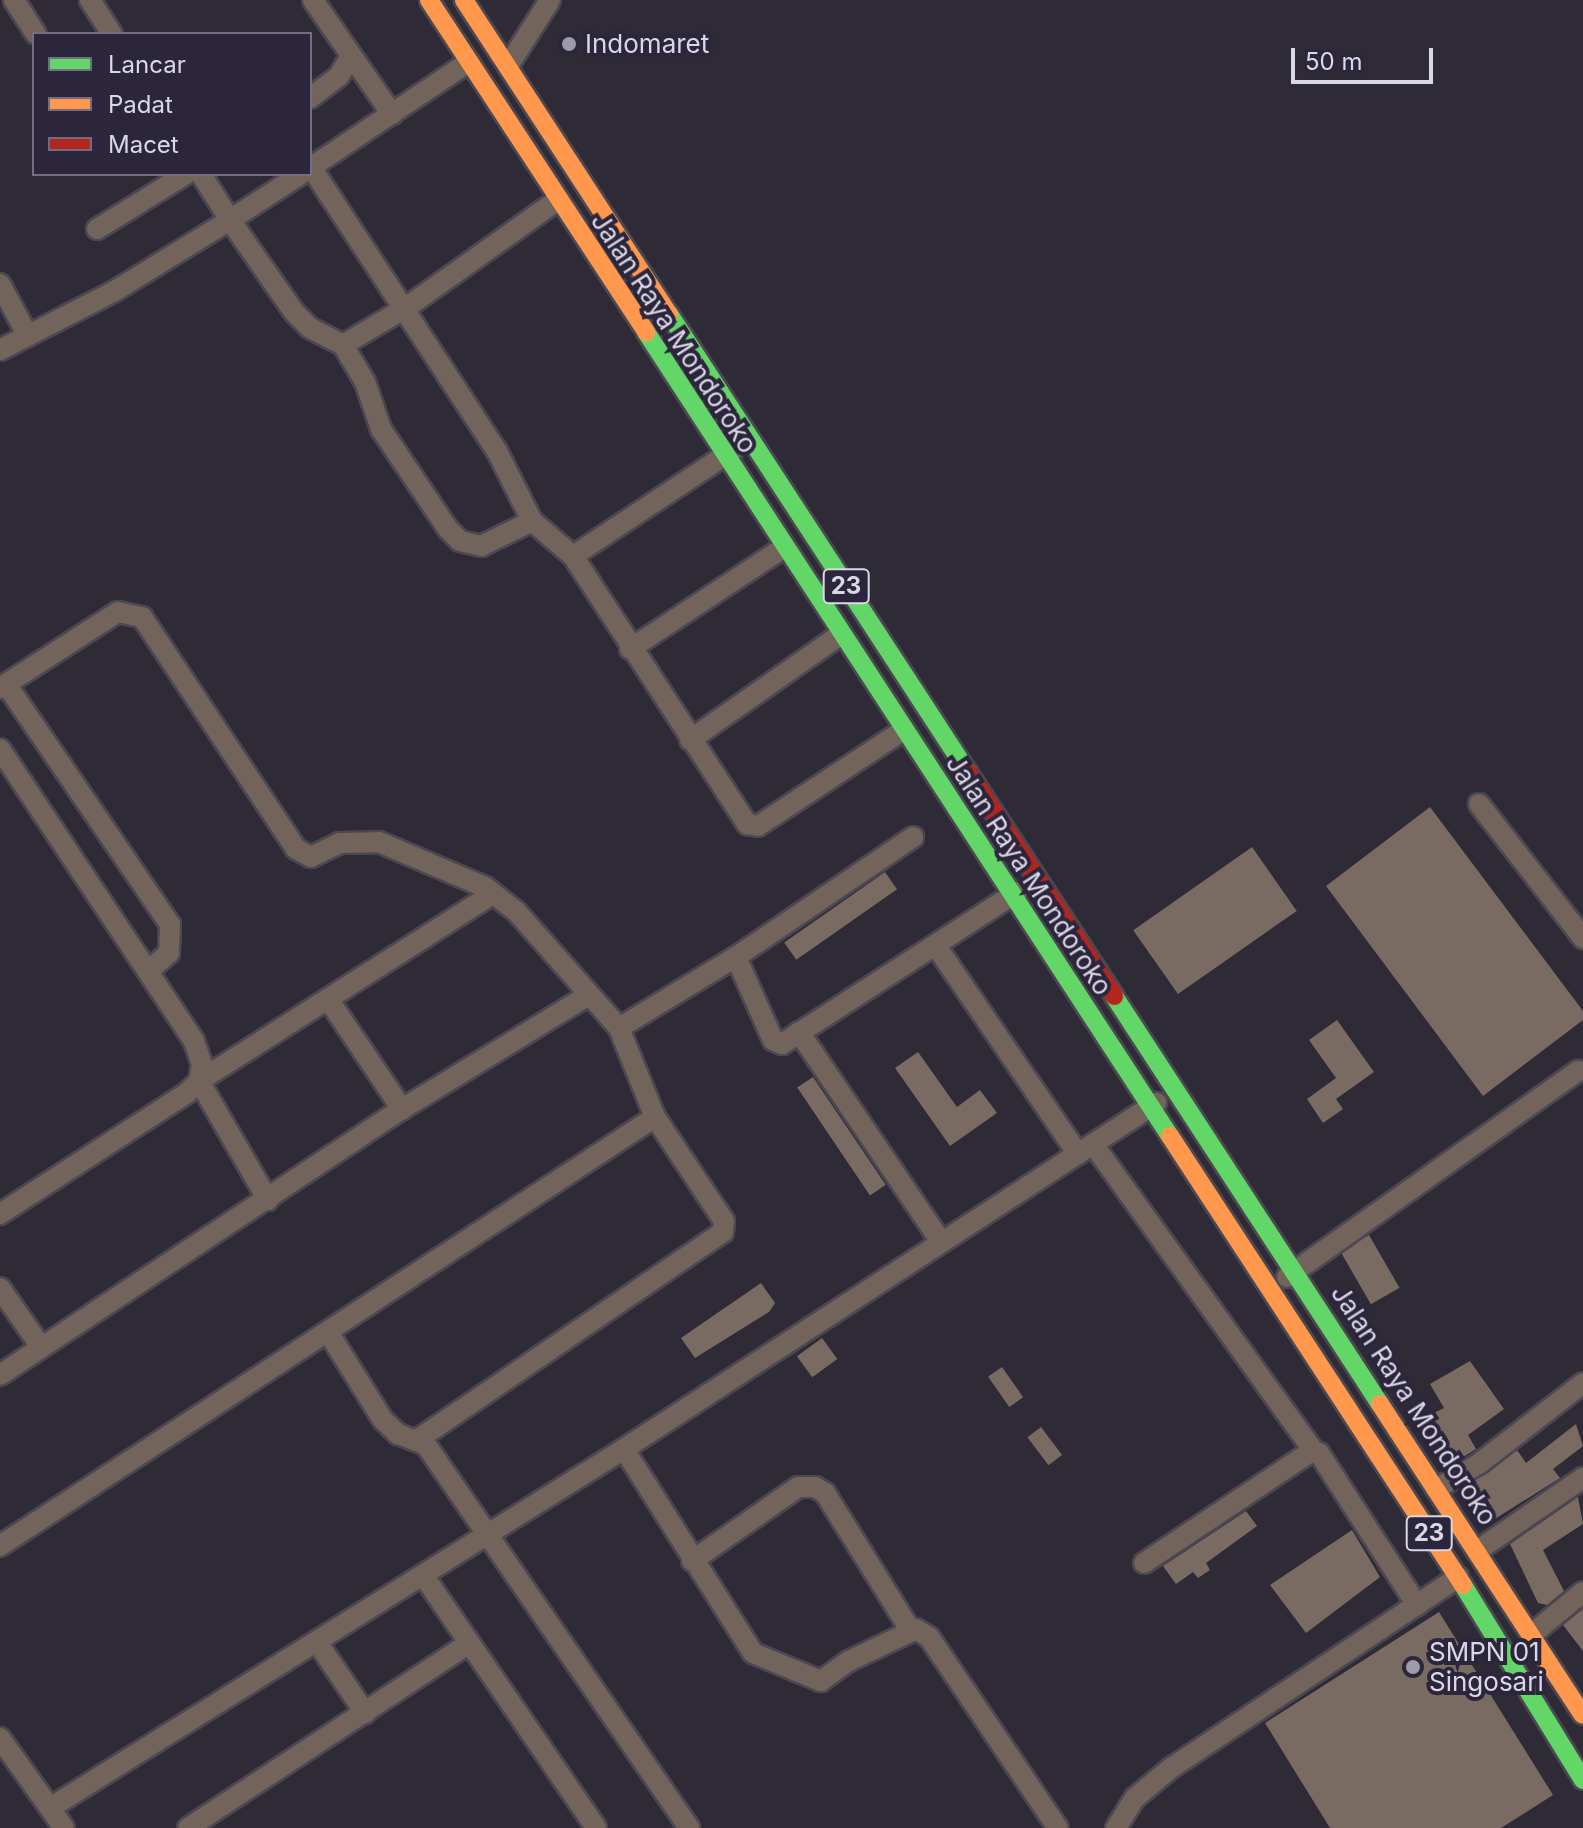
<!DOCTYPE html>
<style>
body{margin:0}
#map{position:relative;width:1583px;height:1828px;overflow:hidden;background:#2e2b37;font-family:Inter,sans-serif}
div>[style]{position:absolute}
.building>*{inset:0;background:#796b61;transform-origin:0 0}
.roads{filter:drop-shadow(2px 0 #4b4852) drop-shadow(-2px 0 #4b4852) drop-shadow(0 2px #4b4852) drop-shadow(0 -2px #4b4852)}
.street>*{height:20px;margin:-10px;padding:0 10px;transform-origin:10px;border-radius:10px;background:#73645b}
.fast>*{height:18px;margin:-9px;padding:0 9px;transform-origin:9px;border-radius:9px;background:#63d668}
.slow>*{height:18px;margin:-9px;padding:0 9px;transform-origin:9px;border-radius:9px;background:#ff974d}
.jam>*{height:18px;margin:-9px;padding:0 9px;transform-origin:9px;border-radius:9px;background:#b3261e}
.dots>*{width:22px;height:22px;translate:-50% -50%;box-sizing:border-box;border:4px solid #2c263c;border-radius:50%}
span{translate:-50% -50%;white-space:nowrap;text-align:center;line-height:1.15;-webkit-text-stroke:8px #2c263c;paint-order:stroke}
.shield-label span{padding:2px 6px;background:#2c263c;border:2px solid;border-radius:6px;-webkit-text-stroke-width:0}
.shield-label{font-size:24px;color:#dbd8e6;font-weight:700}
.poi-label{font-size:26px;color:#dbd8e6}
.left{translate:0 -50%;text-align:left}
.street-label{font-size:26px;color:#dbd8e6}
.legend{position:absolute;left:32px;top:32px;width:280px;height:144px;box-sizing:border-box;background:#2c263c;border:2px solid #726d80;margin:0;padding:10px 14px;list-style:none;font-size:24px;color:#dbd8e6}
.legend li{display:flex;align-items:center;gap:16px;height:40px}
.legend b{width:40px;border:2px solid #726d80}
.scale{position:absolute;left:1291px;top:48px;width:142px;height:36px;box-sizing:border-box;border:4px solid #dbd8e6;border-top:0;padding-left:10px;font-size:24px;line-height:28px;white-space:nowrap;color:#dbd8e6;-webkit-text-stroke:6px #2c263c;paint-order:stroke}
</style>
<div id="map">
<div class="building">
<div style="clip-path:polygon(1430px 807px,1583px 1011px,1583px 1020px,1483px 1096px,1326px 886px)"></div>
<div style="left:1252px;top:847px;width:78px;height:145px;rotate:55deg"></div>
<div style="left:885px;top:872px;width:21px;height:123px;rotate:55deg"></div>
<div style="clip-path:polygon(1337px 1020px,1374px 1072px,1336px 1099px,1343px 1109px,1323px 1123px,1307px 1099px,1336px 1078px,1309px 1040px)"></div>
<div style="clip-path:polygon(918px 1052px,957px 1107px,980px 1090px,997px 1113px,950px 1146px,895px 1068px)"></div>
<div style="left:813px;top:1077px;width:130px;height:19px;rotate:56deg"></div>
<div style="left:1369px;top:1235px;width:61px;height:33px;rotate:60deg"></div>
<div style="clip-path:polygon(761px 1283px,775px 1303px,769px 1312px,695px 1358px,681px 1338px)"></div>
<div style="left:822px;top:1338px;width:26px;height:31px;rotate:54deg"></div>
<div style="clip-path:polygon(1470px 1361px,1504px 1409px,1468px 1435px,1476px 1449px,1450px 1465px,1428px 1416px,1444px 1408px,1430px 1384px)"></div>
<div style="left:1002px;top:1367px;width:37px;height:17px;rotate:55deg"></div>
<div style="clip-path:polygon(1576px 1424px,1583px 1446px,1553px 1469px,1560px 1478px,1490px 1522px,1468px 1485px,1517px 1450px,1526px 1463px)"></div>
<div style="left:1041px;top:1427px;width:35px;height:17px;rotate:53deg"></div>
<div style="clip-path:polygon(1578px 1497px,1583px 1524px,1543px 1550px,1564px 1591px,1547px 1605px,1538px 1603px,1510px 1544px)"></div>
<div style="clip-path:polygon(1246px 1511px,1257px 1526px,1206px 1563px,1210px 1570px,1198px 1578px,1193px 1572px,1176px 1584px,1163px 1566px)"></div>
<div style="clip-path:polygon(1352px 1530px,1380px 1577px,1306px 1633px,1270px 1585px)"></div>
<div style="clip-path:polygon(1583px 1609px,1583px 1651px,1563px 1625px)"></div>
<div style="clip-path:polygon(1439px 1612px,1553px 1795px,1501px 1828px,1330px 1828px,1265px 1723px)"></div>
</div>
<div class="roads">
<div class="street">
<div style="left:14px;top:0;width:40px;rotate:57.1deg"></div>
<div style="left:90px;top:0;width:40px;rotate:57.1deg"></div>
<div style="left:313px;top:0;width:139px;rotate:55.3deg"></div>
<div style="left:508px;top:66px;width:78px;rotate:-57.5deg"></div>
<div style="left:310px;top:98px;width:36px;rotate:-37deg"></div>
<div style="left:339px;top:76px;width:23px;rotate:-59deg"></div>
<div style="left:311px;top:167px;width:339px;rotate:56.8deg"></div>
<div style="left:497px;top:451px;width:78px;rotate:63.4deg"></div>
<div style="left:310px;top:168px;width:191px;rotate:-33.7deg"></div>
<div style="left:201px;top:174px;width:54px;rotate:57.8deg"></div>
<div style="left:230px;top:220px;width:85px;rotate:-32.9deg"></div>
<div style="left:97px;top:229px;width:105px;rotate:-31.7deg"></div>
<div style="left:0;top:284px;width:59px;rotate:61.7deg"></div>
<div style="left:343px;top:345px;width:43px;rotate:59.3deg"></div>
<div style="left:365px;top:382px;width:50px;rotate:71.2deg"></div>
<div style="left:381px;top:429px;width:120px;rotate:56.2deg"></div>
<div style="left:448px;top:529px;width:17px;rotate:45deg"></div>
<div style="left:460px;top:541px;width:22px;rotate:13deg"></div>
<div style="left:481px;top:546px;width:57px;rotate:-26.1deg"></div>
<div style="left:532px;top:521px;width:54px;rotate:40.5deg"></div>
<div style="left:0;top:350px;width:127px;rotate:-27.2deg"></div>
<div style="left:113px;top:292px;width:137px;rotate:-31.6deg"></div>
<div style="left:230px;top:220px;width:112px;rotate:55.2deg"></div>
<div style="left:294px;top:312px;width:23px;rotate:45deg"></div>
<div style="left:310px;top:328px;width:37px;rotate:27deg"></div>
<div style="left:343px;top:345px;width:74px;rotate:-30.7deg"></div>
<div style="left:407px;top:307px;width:183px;rotate:-35.4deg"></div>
<div style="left:733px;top:450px;width:192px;rotate:146.5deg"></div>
<div style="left:573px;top:556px;width:320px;rotate:57deg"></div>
<div style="left:747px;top:824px;width:11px;rotate:10deg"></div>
<div style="left:758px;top:826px;width:173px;rotate:-33.4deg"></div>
<div style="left:630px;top:649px;width:183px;rotate:-33.4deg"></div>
<div style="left:6px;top:684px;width:291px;rotate:55.7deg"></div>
<div style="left:170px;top:924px;width:29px;rotate:92deg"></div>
<div style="left:169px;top:953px;width:28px;rotate:139deg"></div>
<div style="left:0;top:688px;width:140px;rotate:-32.8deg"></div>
<div style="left:118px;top:612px;width:25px;rotate:12deg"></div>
<div style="left:142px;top:617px;width:278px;rotate:56.4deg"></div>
<div style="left:296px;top:849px;width:17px;rotate:28deg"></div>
<div style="left:311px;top:857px;width:32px;rotate:-26deg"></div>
<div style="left:340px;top:843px;width:39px;rotate:-1deg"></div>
<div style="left:379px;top:842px;width:115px;rotate:23deg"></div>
<div style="left:485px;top:887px;width:39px;rotate:38deg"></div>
<div style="left:516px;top:911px;width:156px;rotate:48.6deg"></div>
<div style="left:619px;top:1028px;width:96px;rotate:68deg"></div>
<div style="left:655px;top:1117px;width:783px;rotate:146.78deg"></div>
<div style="left:690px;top:740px;width:183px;rotate:-35deg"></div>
<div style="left:0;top:749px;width:351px;rotate:56.4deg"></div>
<div style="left:194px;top:1041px;width:24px;rotate:71deg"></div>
<div style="left:202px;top:1064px;width:17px;rotate:100deg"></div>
<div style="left:199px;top:1081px;width:17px;rotate:135deg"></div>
<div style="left:187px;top:1093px;width:223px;rotate:147.1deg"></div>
<div style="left:1479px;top:804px;width:170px;rotate:52.2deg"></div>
<div style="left:936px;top:946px;width:252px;rotate:55.7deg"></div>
<div style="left:736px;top:957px;width:91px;rotate:66deg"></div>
<div style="left:773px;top:1040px;width:10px;rotate:24deg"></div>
<div style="left:782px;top:1044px;width:280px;rotate:-32.9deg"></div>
<div style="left:328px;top:999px;width:133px;rotate:56.1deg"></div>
<div style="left:619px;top:1028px;width:137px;rotate:-31.3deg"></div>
<div style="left:736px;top:957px;width:214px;rotate:-34.1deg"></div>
<div style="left:799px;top:1032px;width:254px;rotate:55.9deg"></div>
<div style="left:1093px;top:1144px;width:379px;rotate:54.3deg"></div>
<div style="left:268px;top:1200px;width:138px;rotate:-120.1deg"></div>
<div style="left:199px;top:1081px;width:348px;rotate:-32.5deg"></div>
<div style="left:1287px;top:1277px;width:357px;rotate:-35.3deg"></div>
<div style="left:0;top:1288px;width:72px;rotate:55.2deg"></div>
<div style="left:328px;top:1332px;width:104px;rotate:58deg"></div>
<div style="left:383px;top:1420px;width:21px;rotate:43deg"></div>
<div style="left:398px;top:1434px;width:30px;rotate:21deg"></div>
<div style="left:426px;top:1445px;width:465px;rotate:55.5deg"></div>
<div style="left:0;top:1375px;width:482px;rotate:-33.5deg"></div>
<div style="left:402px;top:1109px;width:219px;rotate:-31.4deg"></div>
<div style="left:417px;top:1440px;width:370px;rotate:-34.2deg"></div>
<div style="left:723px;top:1232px;width:11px;rotate:-85deg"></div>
<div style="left:724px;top:1221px;width:125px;rotate:-123.6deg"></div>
<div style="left:624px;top:1449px;width:241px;rotate:57.7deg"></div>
<div style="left:753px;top:1653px;width:74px;rotate:22.4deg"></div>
<div style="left:821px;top:1681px;width:34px;rotate:-36deg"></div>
<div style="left:849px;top:1661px;width:74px;rotate:-25.5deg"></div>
<div style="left:916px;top:1629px;width:15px;rotate:32deg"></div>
<div style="left:929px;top:1637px;width:230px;rotate:56deg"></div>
<div style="left:1436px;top:1489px;width:51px;rotate:-30.6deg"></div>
<div style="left:1480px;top:1463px;width:130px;rotate:-37.8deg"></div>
<div style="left:1477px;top:1551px;width:129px;rotate:-34.6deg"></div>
<div style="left:692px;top:1561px;width:129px;rotate:-34.9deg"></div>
<div style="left:798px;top:1487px;width:17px"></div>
<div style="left:815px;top:1487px;width:12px;rotate:31deg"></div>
<div style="left:825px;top:1493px;width:159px;rotate:58.1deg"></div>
<div style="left:1144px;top:1563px;width:198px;rotate:-33.7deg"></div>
<div style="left:1309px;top:1453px;width:10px"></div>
<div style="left:1319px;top:1453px;width:181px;rotate:57.2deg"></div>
<div style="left:423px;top:1575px;width:306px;rotate:55.6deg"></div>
<div style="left:1531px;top:1635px;width:67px;rotate:-39.6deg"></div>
<div style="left:317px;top:1642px;width:86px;rotate:55.9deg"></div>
<div style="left:0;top:1738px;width:110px;rotate:54.6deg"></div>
<div style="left:50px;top:1808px;width:677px;rotate:-32.02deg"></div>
<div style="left:624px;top:1449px;width:635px;rotate:-33.04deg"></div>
<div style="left:188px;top:1828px;width:337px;rotate:-33.3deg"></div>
<div style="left:1116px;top:1828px;width:36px;rotate:-58deg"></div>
<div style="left:1135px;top:1798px;width:47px;rotate:-39.8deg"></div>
<div style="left:1171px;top:1768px;width:345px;rotate:-33.6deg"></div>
</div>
<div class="fast">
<div style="left:669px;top:314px;width:546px;rotate:56.89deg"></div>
<div style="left:646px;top:332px;width:960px;rotate:56.91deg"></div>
<div style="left:1114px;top:996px;width:487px;rotate:56.9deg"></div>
<div style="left:1463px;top:1585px;width:229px;rotate:58.4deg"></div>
</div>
<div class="slow">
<div style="left:429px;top:0;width:397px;rotate:56.8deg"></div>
<div style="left:464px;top:0;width:375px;rotate:56.9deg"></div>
<div style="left:1170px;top:1136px;width:536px;rotate:56.87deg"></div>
<div style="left:1380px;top:1404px;width:371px;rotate:56.9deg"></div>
</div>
<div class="jam">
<div style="left:967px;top:771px;width:269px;rotate:56.8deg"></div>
</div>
</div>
<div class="dots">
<div style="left:569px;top:44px;background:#9e9ba9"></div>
<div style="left:1413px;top:1667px;background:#9e9ba9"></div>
</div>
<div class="shield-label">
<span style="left:846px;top:586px">23</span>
<span style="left:1429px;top:1533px">23</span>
</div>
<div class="poi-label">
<span class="left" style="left:585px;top:44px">Indomaret</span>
<span class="left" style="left:1429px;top:1667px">SMPN 01<br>Singosari</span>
</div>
<div class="street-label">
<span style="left:674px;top:333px;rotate:57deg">Jalan Raya Mondoroko</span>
<span style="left:1029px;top:875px;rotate:57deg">Jalan Raya Mondoroko</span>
<span style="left:1414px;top:1405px;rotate:57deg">Jalan Raya Mondoroko</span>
</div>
<ul class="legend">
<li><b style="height:10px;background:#63d668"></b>Lancar</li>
<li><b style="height:10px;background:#ff974d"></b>Padat</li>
<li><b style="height:10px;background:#b3261e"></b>Macet</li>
</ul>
<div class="scale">50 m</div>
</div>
